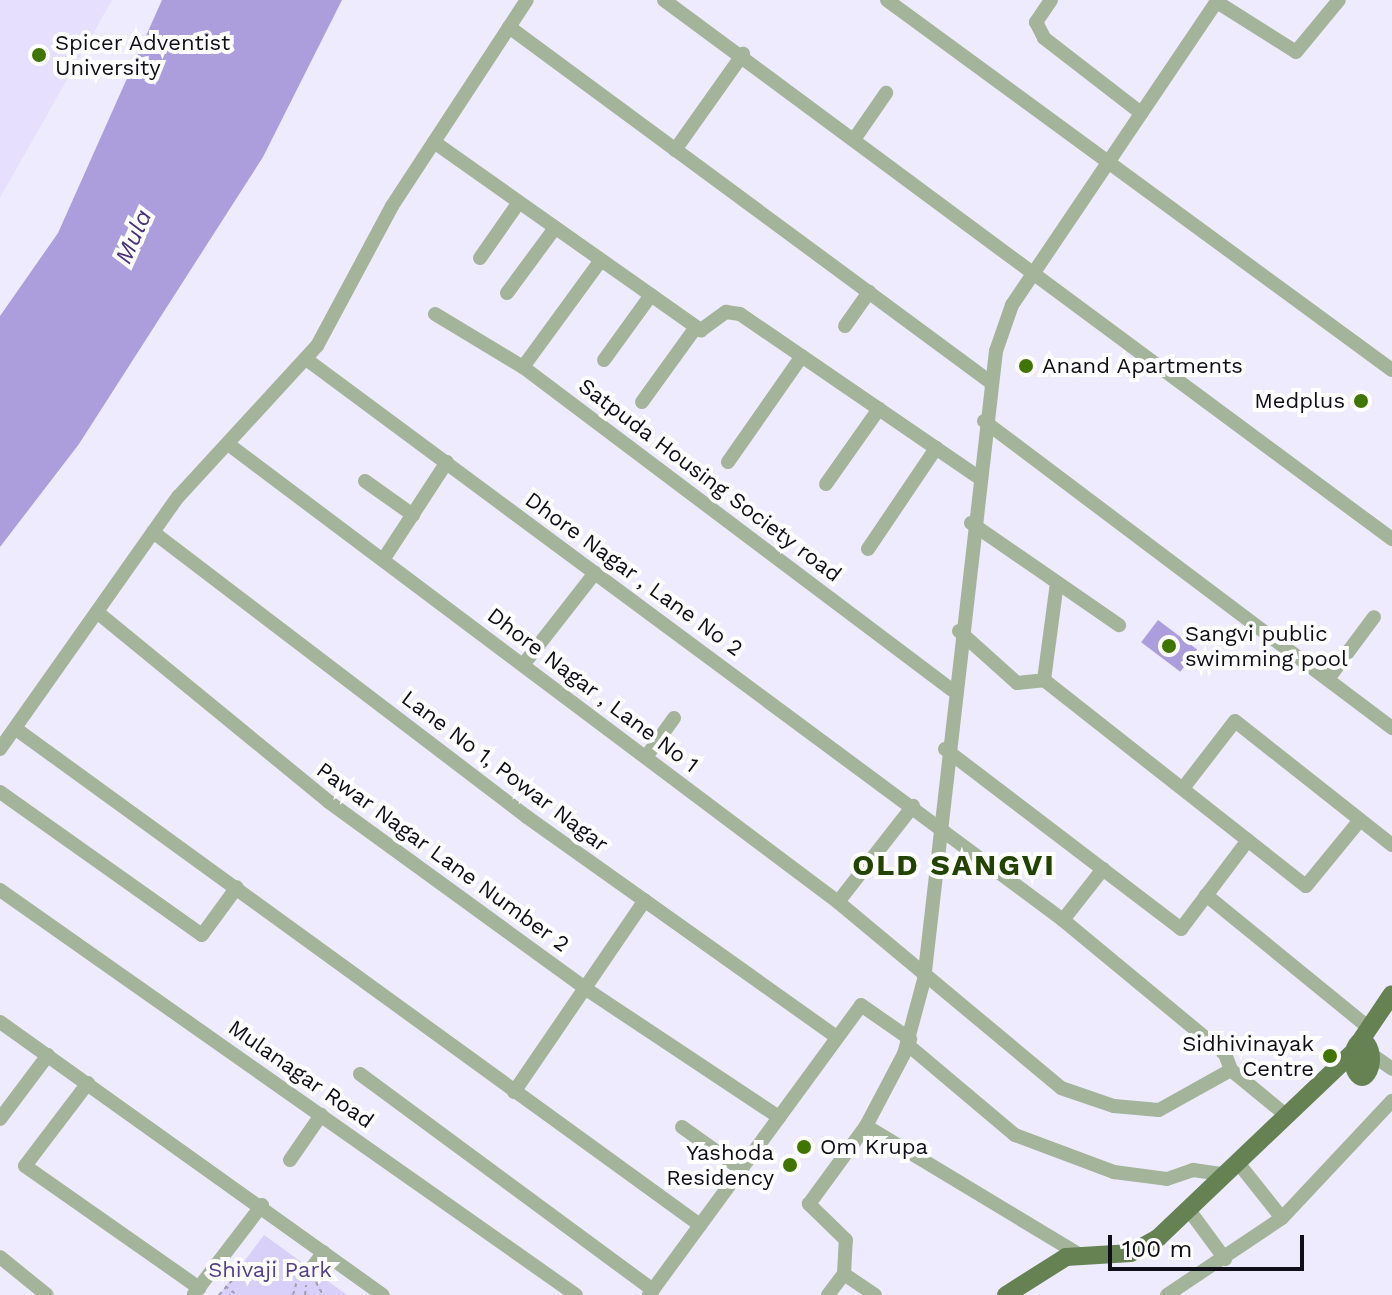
<!DOCTYPE html>
<style>
body{margin:0}
#map{position:relative;width:1392px;height:1295px;overflow:hidden;background:#eeebfe;font-family:"Work Sans",sans-serif}
div>[style]{position:absolute}
.built>*{inset:0;background:#e6e0fe}
.green>*{inset:0;background:#d8d0f8}
.water>*{inset:0;background:#ac9edd;transform-origin:0 0}
.path>*{height:2px;margin-top:-1px;transform-origin:0;background:repeating-linear-gradient(90deg,#9f9dac 0 4px,transparent 0 8px)}
.minor>*{height:14px;margin:-7px;padding:0 7px;transform-origin:7px;border-radius:7px;background:#a4b49a}
.major>*{height:18px;margin:-9px;padding:0 9px;transform-origin:9px;border-radius:9px;background:#668253}
.major>.ring{margin:-9px;padding:0;box-sizing:content-box;background:none;border:18px solid #668253;border-radius:50%}
.dots>*{width:22px;height:22px;translate:-50% -50%;box-sizing:border-box;border:4px solid #fff;border-radius:50%}
span{translate:-50% -50%;white-space:nowrap;text-align:center;line-height:1.15;-webkit-text-stroke:8px #fff;paint-order:stroke}
.poi-label{font-size:22px;color:#100e18}
.left{translate:0 -50%;text-align:left}
.right{translate:-100% -50%;text-align:right}
.street-label{font-size:22px;color:#100e18}
.park-label{font-size:22px;color:#56408b}
.water-label{font-size:24px;color:#49327c;font-style:italic}
.district-label{font-size:30px;color:#240;font-weight:700;letter-spacing:2px}
.scale{position:absolute;left:1108px;top:1235px;width:196px;height:36px;box-sizing:border-box;border:4px solid #100e18;border-top:0;padding-left:10px;font-size:24px;line-height:28px;white-space:nowrap;color:#100e18;-webkit-text-stroke:6px #fff;paint-order:stroke}
</style>
<div id="map">
<div class="built">
<div style="clip-path:polygon(0 0,112px 0,0 198px)"></div>
</div>
<div class="green">
<div style="clip-path:polygon(264px 1235px,347px 1295px,219px 1295px)"></div>
</div>
<div class="water">
<div style="clip-path:polygon(162px 0,342px 0,263px 157px,79px 444px,0 547px,0 316px,58px 233px)"></div>
<div style="left:1158px;top:620px;width:49px;height:28px;rotate:37deg"></div>
</div>
<div class="path">
<div style="left:316px;top:1282px;width:15px;rotate:62deg"></div>
<div style="left:225px;top:1286px;width:15px;rotate:37deg"></div>
<div style="left:219px;top:1295px;width:36px;rotate:-48deg"></div>
<div style="left:243px;top:1268px;width:34px;rotate:-12deg"></div>
<div style="left:276px;top:1261px;width:20px;rotate:15deg"></div>
<div style="left:293px;top:1295px;width:15px;rotate:-74deg"></div>
<div style="left:305px;top:1295px;width:10px;rotate:-84deg"></div>
</div>
<div class="minor">
<div style="left:664px;top:0;width:906px;rotate:36.52deg"></div>
<div style="left:887px;top:0;width:626px;rotate:36.23deg"></div>
<div style="left:1051px;top:0;width:27px;rotate:124deg"></div>
<div style="left:1036px;top:22px;width:18px;rotate:63deg"></div>
<div style="left:1044px;top:38px;width:123px;rotate:37.7deg"></div>
<div style="left:1217px;top:2px;width:93px;rotate:32.3deg"></div>
<div style="left:1296px;top:52px;width:67px;rotate:-50.4deg"></div>
<div style="left:509px;top:27px;width:596px;rotate:36.41deg"></div>
<div style="left:855px;top:138px;width:55px;rotate:-55.4deg"></div>
<div style="left:434px;top:142px;width:327px;rotate:35.2deg"></div>
<div style="left:701px;top:330px;width:31px;rotate:-36deg"></div>
<div style="left:726px;top:312px;width:14px;rotate:8deg"></div>
<div style="left:740px;top:314px;width:287px;rotate:34.4deg"></div>
<div style="left:675px;top:150px;width:118px;rotate:-54.7deg"></div>
<div style="left:480px;top:258px;width:68px;rotate:-55.1deg"></div>
<div style="left:507px;top:293px;width:81px;rotate:-53.6deg"></div>
<div style="left:435px;top:314px;width:103px;rotate:31.1deg"></div>
<div style="left:523px;top:367px;width:537px;rotate:36.98deg"></div>
<div style="left:845px;top:326px;width:42px;rotate:-54.8deg"></div>
<div style="left:306px;top:359px;width:942px;rotate:36.54deg"></div>
<div style="left:1063px;top:920px;width:210px;rotate:39.6deg"></div>
<div style="left:1225px;top:1054px;width:17px;rotate:69deg"></div>
<div style="left:604px;top:360px;width:80px;rotate:-54.1deg"></div>
<div style="left:523px;top:367px;width:132px;rotate:-53.9deg"></div>
<div style="left:642px;top:402px;width:92px;rotate:-54.2deg"></div>
<div style="left:984px;top:421px;width:511px;rotate:36.96deg"></div>
<div style="left:228px;top:444px;width:763px;rotate:36.9deg"></div>
<div style="left:838px;top:902px;width:290px;rotate:39.8deg"></div>
<div style="left:1061px;top:1088px;width:56px;rotate:18.8deg"></div>
<div style="left:1114px;top:1106px;width:45px;rotate:5.1deg"></div>
<div style="left:1159px;top:1110px;width:82px;rotate:-29.1deg"></div>
<div style="left:1231px;top:1070px;width:72px;rotate:39.4deg"></div>
<div style="left:728px;top:462px;width:129px;rotate:-55.1deg"></div>
<div style="left:365px;top:481px;width:59px;rotate:35.3deg"></div>
<div style="left:826px;top:484px;width:92px;rotate:-54.8deg"></div>
<div style="left:971px;top:523px;width:180px;rotate:34.6deg"></div>
<div style="left:153px;top:532px;width:470px;rotate:37.3deg"></div>
<div style="left:527px;top:817px;width:380px;rotate:35.4deg"></div>
<div style="left:868px;top:549px;width:122px;rotate:-56deg"></div>
<div style="left:383px;top:560px;width:117px;rotate:-56.9deg"></div>
<div style="left:97px;top:612px;width:300px;rotate:39.3deg"></div>
<div style="left:329px;top:802px;width:318px;rotate:36deg"></div>
<div style="left:586px;top:989px;width:232px;rotate:33.6deg"></div>
<div style="left:959px;top:631px;width:78px;rotate:41.9deg"></div>
<div style="left:1017px;top:683px;width:27px;rotate:-6deg"></div>
<div style="left:523px;top:665px;width:117px;rotate:-52deg"></div>
<div style="left:1328px;top:679px;width:77px;rotate:-53.4deg"></div>
<div style="left:1044px;top:680px;width:333px;rotate:38.2deg"></div>
<div style="left:1306px;top:886px;width:85px;rotate:-50.7deg"></div>
<div style="left:1044px;top:680px;width:98px;rotate:-82.4deg"></div>
<div style="left:16px;top:729px;width:845px;rotate:35.95deg"></div>
<div style="left:0;top:749px;width:309px;rotate:-54.8deg"></div>
<div style="left:178px;top:497px;width:205px;rotate:-47.4deg"></div>
<div style="left:317px;top:346px;width:159px;rotate:-61.8deg"></div>
<div style="left:392px;top:206px;width:246px;rotate:-56.8deg"></div>
<div style="left:945px;top:749px;width:297px;rotate:37.3deg"></div>
<div style="left:1181px;top:929px;width:111px;rotate:-53deg"></div>
<div style="left:646px;top:757px;width:48px;rotate:-54.3deg"></div>
<div style="left:1184px;top:787px;width:83px;rotate:-52.3deg"></div>
<div style="left:1235px;top:721px;width:200px;rotate:38.3deg"></div>
<div style="left:0;top:792px;width:247px;rotate:35.3deg"></div>
<div style="left:202px;top:935px;width:59px;rotate:-53.9deg"></div>
<div style="left:0;top:890px;width:704px;rotate:35.11deg"></div>
<div style="left:1206px;top:895px;width:210px;rotate:39.2deg"></div>
<div style="left:838px;top:902px;width:122px;rotate:-52deg"></div>
<div style="left:1063px;top:920px;width:65px;rotate:-51.9deg"></div>
<div style="left:0;top:1022px;width:470px;rotate:35.5deg"></div>
<div style="left:908px;top:1045px;width:140px;rotate:40.1deg"></div>
<div style="left:1015px;top:1135px;width:106px;rotate:20.5deg"></div>
<div style="left:1114px;top:1172px;width:53px;rotate:7.5deg"></div>
<div style="left:1167px;top:1179px;width:28px;rotate:-19deg"></div>
<div style="left:1193px;top:1170px;width:34px;rotate:8deg"></div>
<div style="left:1368px;top:1052px;width:29px;rotate:35deg"></div>
<div style="left:360px;top:1074px;width:364px;rotate:36.4deg"></div>
<div style="left:88px;top:1083px;width:104px;rotate:127.2deg"></div>
<div style="left:25px;top:1166px;width:213px;rotate:35deg"></div>
<div style="left:514px;top:1092px;width:232px;rotate:-55.7deg"></div>
<div style="left:0;top:1119px;width:80px;rotate:-53.1deg"></div>
<div style="left:866px;top:1126px;width:248px;rotate:31.1deg"></div>
<div style="left:682px;top:1127px;width:72px;rotate:35.4deg"></div>
<div style="left:290px;top:1160px;width:55px;rotate:-55.4deg"></div>
<div style="left:1239px;top:1164px;width:69px;rotate:51.5deg"></div>
<div style="left:1189px;top:1210px;width:61px;rotate:53.7deg"></div>
<div style="left:0;top:1257px;width:60px;rotate:39deg"></div>
<div style="left:308px;top:1273px;width:26px;rotate:-53deg"></div>
<div style="left:194px;top:1294px;width:112px;rotate:-52.6deg"></div>
<div style="left:649px;top:1295px;width:359px;rotate:-53.8deg"></div>
<div style="left:861px;top:1005px;width:60px;rotate:34.8deg"></div>
<div style="left:828px;top:1295px;width:26px;rotate:-53deg"></div>
<div style="left:875px;top:1295px;width:37px;rotate:-146deg"></div>
<div style="left:844px;top:1274px;width:34px;rotate:-87deg"></div>
<div style="left:846px;top:1240px;width:52px;rotate:-135.8deg"></div>
<div style="left:809px;top:1204px;width:97px;rotate:-53.8deg"></div>
<div style="left:866px;top:1126px;width:81px;rotate:-62.2deg"></div>
<div style="left:904px;top:1054px;width:77px;rotate:-74.9deg"></div>
<div style="left:924px;top:980px;width:633px;rotate:-83.47deg"></div>
<div style="left:996px;top:351px;width:49px;rotate:-70.8deg"></div>
<div style="left:1012px;top:305px;width:368px;rotate:-56deg"></div>
<div style="left:1167px;top:1295px;width:138px;rotate:-33.8deg"></div>
<div style="left:1282px;top:1218px;width:161px;rotate:-46.8deg"></div>
</div>
<div class="major">
<div style="left:1361px;top:1040px;width:55px;rotate:-56deg"></div>
<div class="ring" style="left:1353px;top:1041px;width:-2px;height:-2px"></div>
<div style="left:1006px;top:1295px;width:71px;rotate:-32.3deg"></div>
<div style="left:1066px;top:1257px;width:65px;rotate:-3.5deg"></div>
<div style="left:1131px;top:1253px;width:31px;rotate:-29deg"></div>
<div style="left:1158px;top:1238px;width:269px;rotate:-43.6deg"></div>
</div>
<div class="dots">
<div style="left:39px;top:55px;background:#407500"></div>
<div style="left:1026px;top:366px;background:#407500"></div>
<div style="left:1361px;top:401px;background:#407500"></div>
<div style="left:1169px;top:646px;background:#407500"></div>
<div style="left:1330px;top:1056px;background:#407500"></div>
<div style="left:804px;top:1147px;background:#407500"></div>
<div style="left:790px;top:1165px;background:#407500"></div>
</div>
<div class="poi-label">
<span class="left" style="left:55px;top:55px">Spicer Adventist<br>University</span>
<span class="left" style="left:1042px;top:366px">Anand Apartments</span>
<span class="right" style="left:1345px;top:401px">Medplus</span>
<span class="left" style="left:1185px;top:646px">Sangvi public<br>swimming pool</span>
<span class="right" style="left:1314px;top:1056px">Sidhivinayak<br>Centre</span>
<span class="left" style="left:820px;top:1147px">Om Krupa</span>
<span class="right" style="left:774px;top:1165px">Yashoda<br>Residency</span>
</div>
<div class="street-label">
<span style="left:710px;top:480px;rotate:37deg">Satpuda Housing Society road</span>
<span style="left:634px;top:574px;rotate:36deg">Dhore Nagar , Lane No 2</span>
<span style="left:593px;top:690px;rotate:37deg">Dhore Nagar , Lane No 1</span>
<span style="left:505px;top:771px;rotate:37deg">Lane No 1, Powar Nagar</span>
<span style="left:443px;top:857px;rotate:36deg">Pawar Nagar Lane Number 2</span>
<span style="left:301px;top:1074px;rotate:35deg">Mulanagar Road</span>
</div>
<div class="park-label">
<span style="left:270px;top:1270px">Shivaji Park</span>
</div>
<div class="water-label">
<span style="left:134px;top:237px;rotate:-66deg">Mula</span>
</div>
<div class="district-label">
<span style="left:954px;top:865px">OLD SANGVI</span>
</div>
<div class="scale">100 m</div>
</div>
